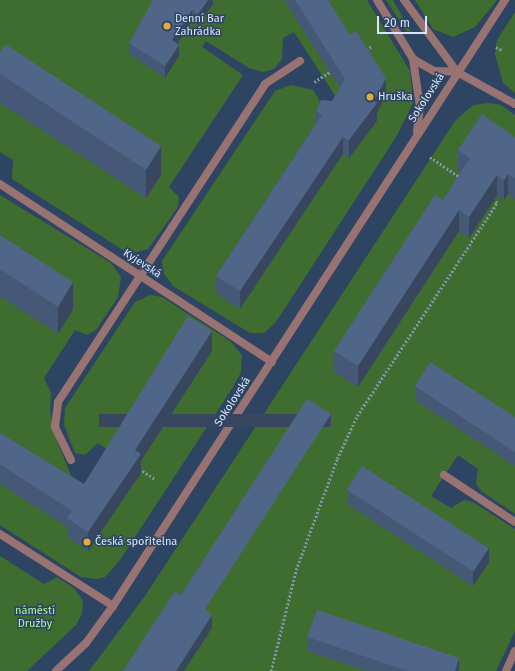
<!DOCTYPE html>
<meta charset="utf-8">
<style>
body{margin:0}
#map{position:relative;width:515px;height:671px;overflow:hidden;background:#2e4463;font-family:"Fira Sans",sans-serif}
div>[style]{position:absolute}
.green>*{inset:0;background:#3f6d2f}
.path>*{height:2.5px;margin-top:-1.25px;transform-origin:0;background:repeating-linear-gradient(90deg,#8293ad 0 2px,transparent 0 4px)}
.street>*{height:8px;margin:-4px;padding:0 4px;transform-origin:4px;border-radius:4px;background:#997272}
.wall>*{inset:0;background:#455875}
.shaded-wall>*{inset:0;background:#38475f;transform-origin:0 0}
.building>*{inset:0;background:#506688;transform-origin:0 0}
.dots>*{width:11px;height:11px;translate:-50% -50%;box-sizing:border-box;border:2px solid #2e4463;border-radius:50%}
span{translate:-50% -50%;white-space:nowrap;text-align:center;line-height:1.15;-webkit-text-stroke:3px #2e4463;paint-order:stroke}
.poi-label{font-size:11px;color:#d8e5f9}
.left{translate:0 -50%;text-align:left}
.street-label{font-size:11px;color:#d8e5f9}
.park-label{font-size:11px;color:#b0f79a}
.scale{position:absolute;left:377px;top:16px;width:50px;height:18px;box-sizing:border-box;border:2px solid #d8e5f9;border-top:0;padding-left:5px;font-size:12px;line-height:14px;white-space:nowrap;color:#d8e5f9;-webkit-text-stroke:3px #2e4463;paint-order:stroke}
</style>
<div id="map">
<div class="green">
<div style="clip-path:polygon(0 0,367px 0,410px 71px,413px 103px,396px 137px,276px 322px,264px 333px,250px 333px,173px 286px,164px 274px,162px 261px,275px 91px,291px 85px,313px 90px,319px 99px,321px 117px,341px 105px,294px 32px,283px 38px,282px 59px,274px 69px,263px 72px,249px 68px,206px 41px,202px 47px,243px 75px,169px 187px,179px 197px,178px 207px,148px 249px,129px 254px,12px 179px,13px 160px,0 152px)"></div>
<div style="clip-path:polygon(386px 0,393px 0,411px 32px,406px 31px)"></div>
<div style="clip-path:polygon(415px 0,497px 0,475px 27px,453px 37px,433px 29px)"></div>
<div style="clip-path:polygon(515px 12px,515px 93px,503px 83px,495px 54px,497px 40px)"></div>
<div style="clip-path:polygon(489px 103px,501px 105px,515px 115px,515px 514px,481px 491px,476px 484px,478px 469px,458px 455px,431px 496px,451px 508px,464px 500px,473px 502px,515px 529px,515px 631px,496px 671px,89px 671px,145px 596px,455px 121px,473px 105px)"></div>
<div style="clip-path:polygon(0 195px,111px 263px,121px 277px,118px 297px,96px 330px,87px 335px,75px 330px,44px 378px,51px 393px,50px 412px,57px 441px,72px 478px,86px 495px,112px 453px,98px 443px,85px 455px,75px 453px,64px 425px,65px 408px,135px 302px,150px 295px,162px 297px,230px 341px,242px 355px,241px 372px,233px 387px,120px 560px,105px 577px,97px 579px,81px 577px,0 525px)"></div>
<div style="clip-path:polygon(0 556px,44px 584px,57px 577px,74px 588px,83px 601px,82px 614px,76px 625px,27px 671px,0 671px)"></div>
</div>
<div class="path">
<div style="left:496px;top:47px;width:7px;rotate:27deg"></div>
<div style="left:366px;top:50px;width:7px;rotate:-34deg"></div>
<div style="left:314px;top:82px;width:19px;rotate:-32deg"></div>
<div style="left:430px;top:157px;width:36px;rotate:34deg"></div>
<div style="left:139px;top:469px;width:19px;rotate:32deg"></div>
<div style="left:271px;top:671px;width:104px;rotate:-76.1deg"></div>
<div style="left:296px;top:570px;width:118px;rotate:-69.7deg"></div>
<div style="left:337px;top:459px;width:47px;rotate:-65.1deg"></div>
<div style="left:357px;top:416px;width:255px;rotate:-56.7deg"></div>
<div style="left:497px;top:203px;width:6px;rotate:-141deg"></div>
</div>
<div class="street">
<div style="left:377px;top:0;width:69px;rotate:58.6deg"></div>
<div style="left:413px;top:59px;width:49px;rotate:81.7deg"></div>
<div style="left:420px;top:107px;width:25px;rotate:97deg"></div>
<div style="left:404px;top:0;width:89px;rotate:53.6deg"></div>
<div style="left:413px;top:59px;width:24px;rotate:30deg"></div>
<div style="left:434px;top:71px;width:23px;rotate:2deg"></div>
<div style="left:457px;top:72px;width:66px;rotate:28.9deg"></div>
<div style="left:0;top:184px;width:325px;rotate:33.2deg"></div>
<div style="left:71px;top:460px;width:37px;rotate:-116deg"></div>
<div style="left:55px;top:427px;width:25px;rotate:-83deg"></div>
<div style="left:58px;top:402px;width:379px;rotate:-56.9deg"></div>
<div style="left:265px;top:84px;width:42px;rotate:-33.3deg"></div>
<div style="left:444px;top:475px;width:85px;rotate:33.5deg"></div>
<div style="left:0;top:534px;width:134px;rotate:32.5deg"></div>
<div style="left:56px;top:671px;width:41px;rotate:-43deg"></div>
<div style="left:86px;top:643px;width:46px;rotate:-53.9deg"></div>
<div style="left:113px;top:606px;width:722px;rotate:-57.1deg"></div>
<div style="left:506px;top:671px;width:22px;rotate:-66deg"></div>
</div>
<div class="wall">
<div style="clip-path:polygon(213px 0,213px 4px,198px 25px,192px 21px,178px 44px,179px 56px,165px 78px,129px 54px,129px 43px)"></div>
<div style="clip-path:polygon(284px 0,328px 0,386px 95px,377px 113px,377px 121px,349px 158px,343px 154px,240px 309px,216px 293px,216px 276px,316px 123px,316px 111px,332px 101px,340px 88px)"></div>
<div style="clip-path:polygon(0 53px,161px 175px,146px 198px,0 103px)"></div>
<div style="clip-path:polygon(515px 137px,515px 199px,508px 194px,504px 200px,497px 196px,469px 238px,459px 231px,358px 387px,334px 372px,334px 351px,443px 200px,461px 172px,458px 170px,458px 150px)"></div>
<div style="clip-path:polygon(0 235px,73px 309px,58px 334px,0 296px)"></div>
<div style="clip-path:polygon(212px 351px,141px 461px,141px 473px,88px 551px,67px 537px,67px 527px,0 484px,0 433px,84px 484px)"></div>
<div style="clip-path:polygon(415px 386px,515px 417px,515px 466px,415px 400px)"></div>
<div style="clip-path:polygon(347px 490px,489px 562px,473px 586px,347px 504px)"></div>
<div style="clip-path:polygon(307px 637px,459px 671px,367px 671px,307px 651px)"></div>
</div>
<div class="shaded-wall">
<div style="clip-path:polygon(208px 0,213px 0,213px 4px,198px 25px,198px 14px)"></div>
<div style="clip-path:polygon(192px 10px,192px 21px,172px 52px,172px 40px)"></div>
<div style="clip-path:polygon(179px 45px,179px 56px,165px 78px,165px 66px)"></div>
<div style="clip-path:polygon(386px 78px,386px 95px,377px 113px,377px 121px,349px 158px,349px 140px,374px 101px)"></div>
<div style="clip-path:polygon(343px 137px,343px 154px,240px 309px,240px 291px)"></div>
<div style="clip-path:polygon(161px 146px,161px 175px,146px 198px,146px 170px)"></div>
<div style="clip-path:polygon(508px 174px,508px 194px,504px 200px,504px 180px)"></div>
<div style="clip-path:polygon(497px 175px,497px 196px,469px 238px,469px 217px)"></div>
<div style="clip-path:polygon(459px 210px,459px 231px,358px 387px,358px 366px)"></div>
<div style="clip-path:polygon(73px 282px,73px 309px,58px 334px,58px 307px)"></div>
<div style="clip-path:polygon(212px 331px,212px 351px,141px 461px,141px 473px,88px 551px,88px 532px,135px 450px)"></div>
<div style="left:331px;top:414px;width:13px;height:232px;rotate:90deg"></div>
<div style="clip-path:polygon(489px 548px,489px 562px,473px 586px,473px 572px)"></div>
<div style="clip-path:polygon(212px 615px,212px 628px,184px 671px,176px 671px)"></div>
<div style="clip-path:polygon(459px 658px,459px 671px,455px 671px)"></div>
</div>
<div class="building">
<div style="clip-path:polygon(153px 0,208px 0,198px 14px,192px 10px,172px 40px,179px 45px,165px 66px,129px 43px)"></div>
<div style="clip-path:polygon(295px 0,328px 0,350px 35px,356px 31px,386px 78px,374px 101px,377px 103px,349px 140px,343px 137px,240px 291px,216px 276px,322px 115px,316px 111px,321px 100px,332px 101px,345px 79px)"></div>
<div style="clip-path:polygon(5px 44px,161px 146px,146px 170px,0 74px,0 53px)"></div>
<div style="clip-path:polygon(482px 114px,515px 137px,515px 178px,508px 174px,504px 180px,497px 175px,469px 217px,459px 210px,358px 366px,334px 351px,435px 195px,443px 200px,470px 158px,458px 150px)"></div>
<div style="clip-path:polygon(0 235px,73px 282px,58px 307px,0 269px)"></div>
<div style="clip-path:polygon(188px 316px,212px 331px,135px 450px,141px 454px,88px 532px,67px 518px,72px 511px,0 464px,0 433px,84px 484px)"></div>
<div style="clip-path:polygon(430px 362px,515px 417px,515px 452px,415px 386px)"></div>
<div style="clip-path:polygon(307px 399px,331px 414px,205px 609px,212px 615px,176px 671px,123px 671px,175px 591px,181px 595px)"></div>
<div style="left:362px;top:466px;width:151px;height:28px;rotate:33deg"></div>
<div style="clip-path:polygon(317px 610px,459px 658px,455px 671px,408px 671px,307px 637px)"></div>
</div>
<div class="dots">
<div style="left:167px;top:26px;background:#e9ab38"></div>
<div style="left:370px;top:97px;background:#e9ab38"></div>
<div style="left:87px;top:542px;background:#e9ab38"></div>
</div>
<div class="poi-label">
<span class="left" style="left:175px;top:26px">Denní Bar<br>Zahrádka</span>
<span class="left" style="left:378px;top:97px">Hruška</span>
<span class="left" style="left:95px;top:542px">Česká spořitelna</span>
</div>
<div class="street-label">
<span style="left:427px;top:98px;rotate:-57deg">Sokolovská</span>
<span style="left:142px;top:264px;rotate:33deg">Kyjevská</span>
<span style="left:233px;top:402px;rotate:-57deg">Sokolovská</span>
</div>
<div class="park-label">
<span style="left:35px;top:618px">náměstí<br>Družby</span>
</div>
<div class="scale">20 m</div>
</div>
